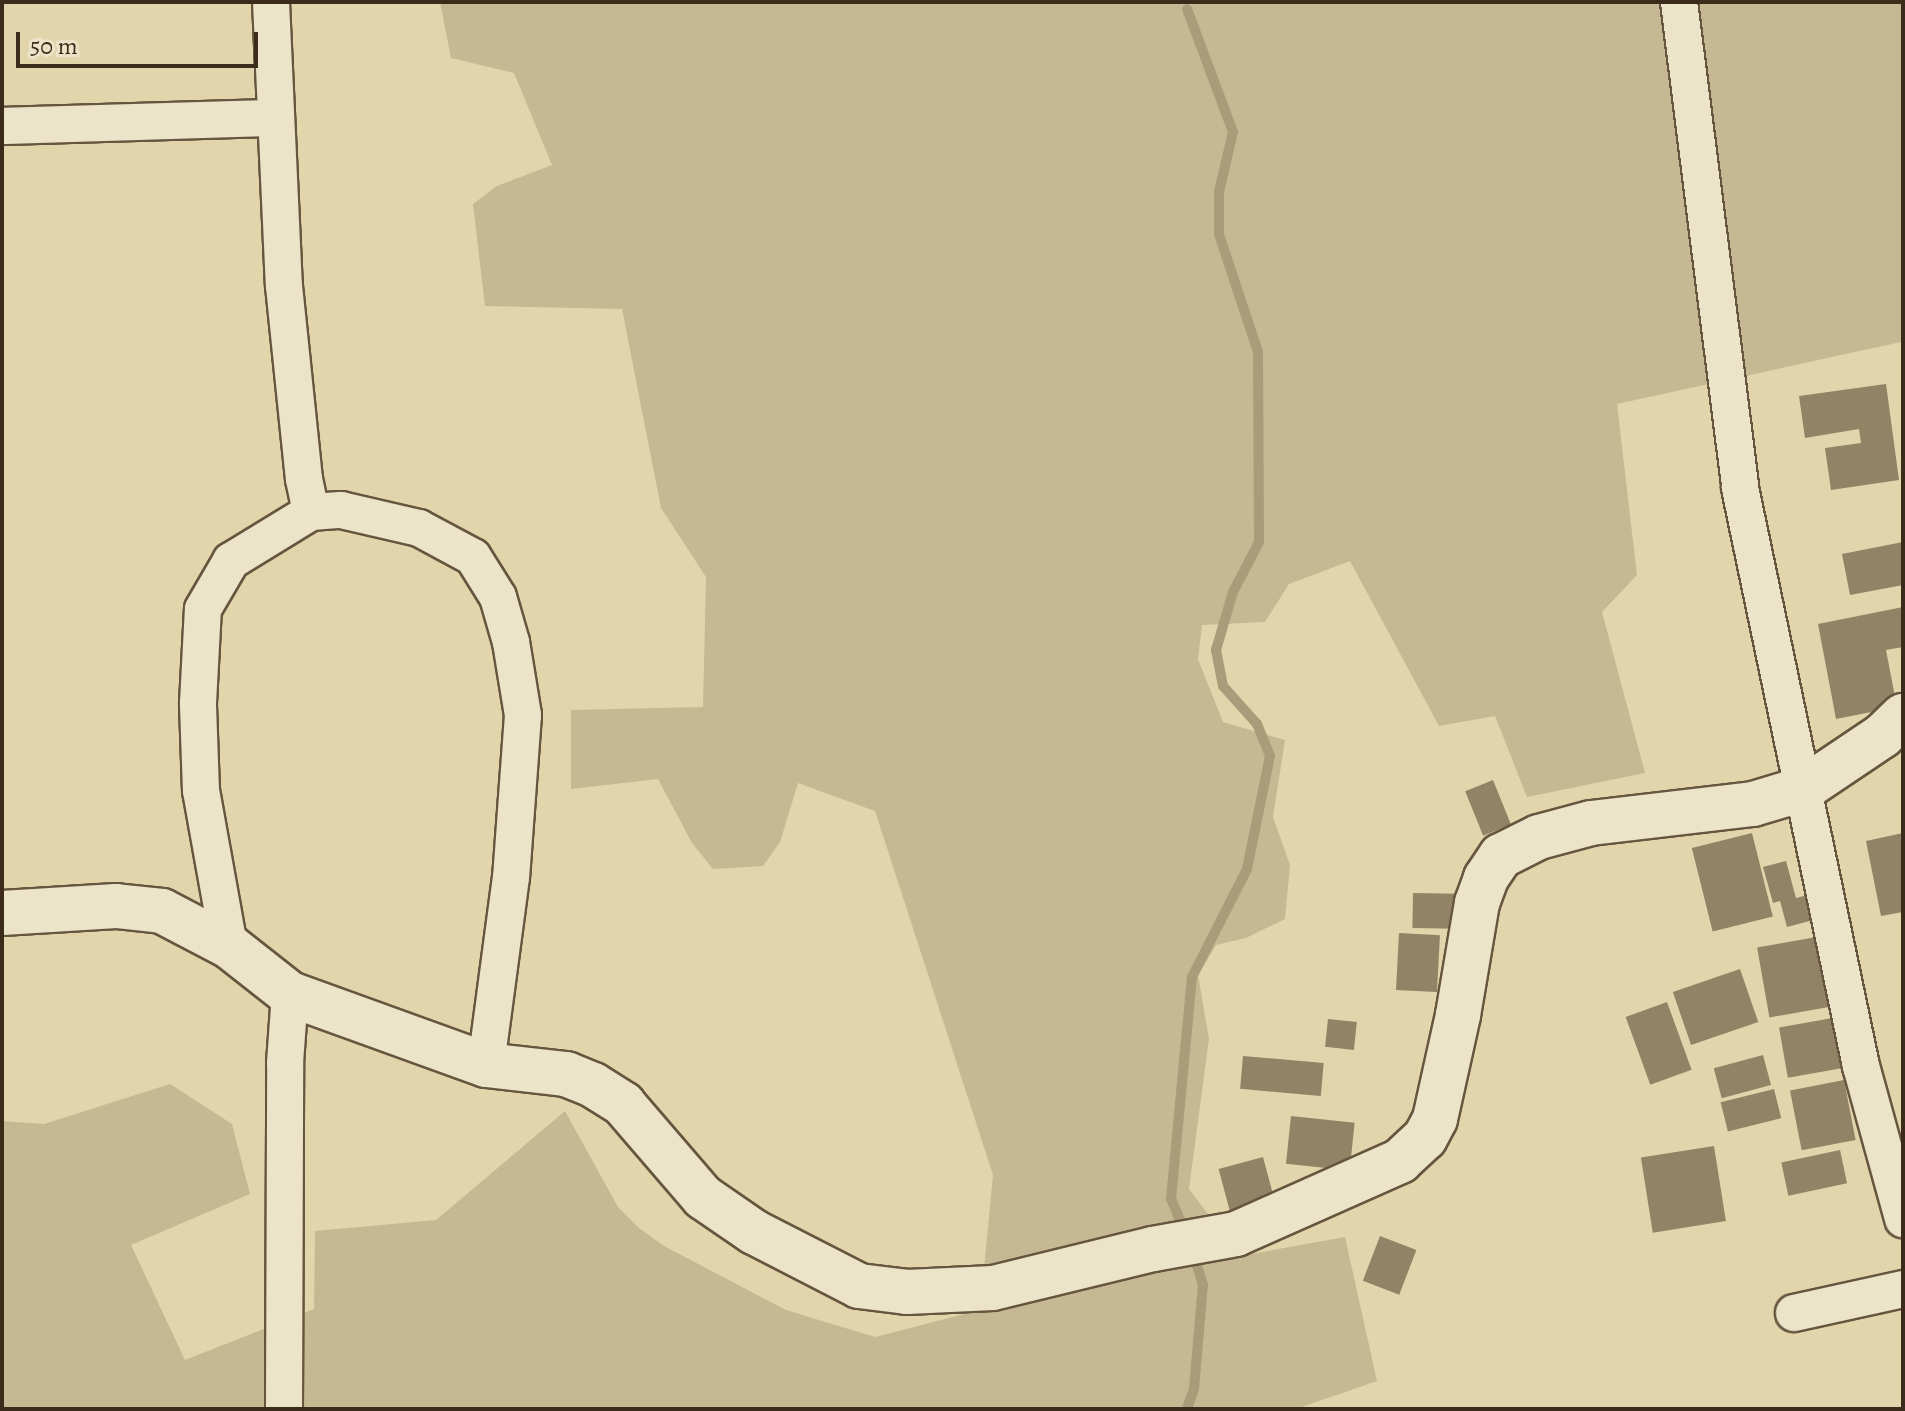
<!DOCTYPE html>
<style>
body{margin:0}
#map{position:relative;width:1905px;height:1411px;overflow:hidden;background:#e2d5ab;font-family:Alegreya,serif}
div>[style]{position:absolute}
.green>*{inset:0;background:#c6b893}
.stream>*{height:10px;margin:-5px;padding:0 5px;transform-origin:5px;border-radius:5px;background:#aa9b7a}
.building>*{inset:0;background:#928366;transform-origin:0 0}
.roads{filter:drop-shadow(2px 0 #66563f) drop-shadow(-2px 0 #66563f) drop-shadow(0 2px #66563f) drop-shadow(0 -2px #66563f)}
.street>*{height:36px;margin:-18px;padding:0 18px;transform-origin:18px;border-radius:18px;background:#ece4c8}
.secondary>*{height:44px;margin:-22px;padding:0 22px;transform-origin:22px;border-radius:22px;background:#ece4c8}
span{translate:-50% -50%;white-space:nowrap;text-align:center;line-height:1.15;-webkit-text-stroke:7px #ece4c8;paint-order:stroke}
.frame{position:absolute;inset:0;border:4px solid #3c2b1b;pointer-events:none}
.scale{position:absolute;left:16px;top:32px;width:242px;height:36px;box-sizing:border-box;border:4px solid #3c2b1b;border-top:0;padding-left:10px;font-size:24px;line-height:28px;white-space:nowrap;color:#3c2b1b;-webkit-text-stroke:6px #ece4c8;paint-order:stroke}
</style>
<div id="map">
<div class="green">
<div style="clip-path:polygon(440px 2px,1903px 2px,1903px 349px,1901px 342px,1617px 404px,1637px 575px,1602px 612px,1645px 773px,1527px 797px,1495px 716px,1439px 726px,1350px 561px,1289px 584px,1265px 622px,1202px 625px,1198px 659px,1223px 722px,1285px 740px,1273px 817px,1290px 865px,1285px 919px,1246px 938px,1216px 945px,1198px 975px,1209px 1039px,1189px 1189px,1240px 1256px,1345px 1237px,1377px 1381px,1296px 1409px,2px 1409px,2px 1121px,44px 1124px,170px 1084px,232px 1124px,250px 1194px,131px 1245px,185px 1360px,314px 1309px,315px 1231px,436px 1220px,565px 1111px,618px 1207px,639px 1228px,664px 1246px,786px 1310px,875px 1337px,980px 1310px,993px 1175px,875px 811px,798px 783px,780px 842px,763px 866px,713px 869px,692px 843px,658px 779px,571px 789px,571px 710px,703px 707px,706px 577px,661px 508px,622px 309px,485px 306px,473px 204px,497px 186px,552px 165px,514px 73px,451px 58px)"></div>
</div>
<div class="stream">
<div style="left:1186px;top:1234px;width:38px;rotate:-113deg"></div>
<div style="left:1171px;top:1199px;width:223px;rotate:-84.6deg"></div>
<div style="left:1192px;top:977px;width:121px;rotate:-63deg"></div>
<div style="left:1247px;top:869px;width:115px;rotate:-78.5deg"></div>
<div style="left:1270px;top:756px;width:35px;rotate:-112deg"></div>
<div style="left:1257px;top:724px;width:51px;rotate:-131.8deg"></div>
<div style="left:1223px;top:686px;width:37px;rotate:-101deg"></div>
<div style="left:1216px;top:650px;width:60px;rotate:-73.7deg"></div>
<div style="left:1233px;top:592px;width:56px;rotate:-62.5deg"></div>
<div style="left:1259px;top:542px;width:190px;rotate:-90.3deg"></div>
<div style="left:1258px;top:352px;width:124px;rotate:-108.3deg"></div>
<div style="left:1219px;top:234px;width:42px;rotate:-90deg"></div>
<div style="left:1219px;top:192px;width:62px;rotate:-76.9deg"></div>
<div style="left:1233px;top:132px;width:131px;rotate:-110.5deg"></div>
<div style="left:1187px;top:1409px;width:21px;rotate:-71deg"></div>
<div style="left:1194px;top:1389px;width:104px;rotate:-85.1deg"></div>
<div style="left:1203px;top:1285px;width:34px;rotate:-107deg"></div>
</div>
<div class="building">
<div style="clip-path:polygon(1886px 384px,1899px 480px,1831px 490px,1825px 448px,1861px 443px,1859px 429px,1805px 438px,1799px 396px)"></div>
<div style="clip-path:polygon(1903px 542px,1903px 585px,1850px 595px,1842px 554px)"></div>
<div style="clip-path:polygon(1903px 607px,1903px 647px,1886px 650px,1897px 707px,1836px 719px,1818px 624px)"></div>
<div style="left:1493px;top:780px;width:48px;height:30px;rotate:68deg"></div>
<div style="left:1752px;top:833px;width:86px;height:62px;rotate:76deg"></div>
<div style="clip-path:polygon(1903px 833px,1903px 912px,1881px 916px,1866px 841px)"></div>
<div style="clip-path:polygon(1786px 861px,1796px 898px,1815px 893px,1821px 918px,1787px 927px,1780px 901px,1773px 903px,1763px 867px)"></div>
<div style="left:1413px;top:893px;width:45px;height:35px;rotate:1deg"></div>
<div style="left:1399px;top:933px;width:41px;height:57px;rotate:3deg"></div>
<div style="left:1828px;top:935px;width:71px;height:72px;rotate:80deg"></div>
<div style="left:1740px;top:969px;width:56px;height:71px;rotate:71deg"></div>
<div style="left:1667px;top:1002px;width:72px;height:44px;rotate:70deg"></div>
<div style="left:1844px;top:1016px;width:51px;height:66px;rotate:80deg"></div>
<div style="left:1328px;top:1019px;width:29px;height:28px;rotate:6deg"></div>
<div style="left:1763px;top:1055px;width:31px;height:51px;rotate:75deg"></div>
<div style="left:1243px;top:1056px;width:81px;height:33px;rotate:5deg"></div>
<div style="left:1844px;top:1080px;width:61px;height:55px;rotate:79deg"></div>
<div style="left:1774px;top:1089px;width:30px;height:55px;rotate:76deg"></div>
<div style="left:1291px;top:1116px;width:64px;height:48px;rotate:6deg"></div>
<div style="left:1714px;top:1146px;width:76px;height:74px;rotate:81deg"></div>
<div style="left:1840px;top:1150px;width:34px;height:60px;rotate:78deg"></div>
<div style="left:1263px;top:1157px;width:51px;height:46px;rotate:75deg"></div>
<div style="left:1380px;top:1236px;width:39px;height:48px;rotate:21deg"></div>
</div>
<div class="roads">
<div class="street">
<div style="left:271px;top:2px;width:284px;rotate:87.4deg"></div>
<div style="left:284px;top:286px;width:194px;rotate:84.1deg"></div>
<div style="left:304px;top:479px;width:34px;rotate:78deg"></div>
<div style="left:311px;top:512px;width:30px;rotate:-4deg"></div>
<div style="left:341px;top:510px;width:80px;rotate:13deg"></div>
<div style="left:419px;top:528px;width:61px;rotate:28.2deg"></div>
<div style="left:473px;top:557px;width:47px;rotate:58deg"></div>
<div style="left:498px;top:597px;width:47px;rotate:73.9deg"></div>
<div style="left:511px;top:642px;width:74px;rotate:80.7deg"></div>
<div style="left:523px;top:715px;width:162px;rotate:94.2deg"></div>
<div style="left:511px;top:877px;width:190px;rotate:97.6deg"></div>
<div style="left:1679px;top:2px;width:490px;rotate:82.8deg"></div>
<div style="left:1740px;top:488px;width:591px;rotate:78.18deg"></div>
<div style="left:1861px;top:1066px;width:159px;rotate:74.6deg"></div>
<div style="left:2px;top:126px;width:274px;rotate:-1.7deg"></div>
<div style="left:229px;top:946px;width:158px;rotate:-100.2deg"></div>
<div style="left:201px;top:791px;width:88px;rotate:-92deg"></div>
<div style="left:198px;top:703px;width:94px;rotate:-87deg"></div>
<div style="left:203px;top:609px;width:56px;rotate:-59.7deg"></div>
<div style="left:231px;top:561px;width:94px;rotate:-31.5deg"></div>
<div style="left:1794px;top:1313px;width:112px;rotate:-12.4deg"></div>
<div style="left:284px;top:1409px;width:346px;rotate:-89.8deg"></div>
<div style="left:285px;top:1063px;width:69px;rotate:-85.9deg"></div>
</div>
<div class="secondary">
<div style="left:2px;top:913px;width:114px;rotate:-3.5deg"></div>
<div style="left:116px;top:906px;width:46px;rotate:6.2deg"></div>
<div style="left:162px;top:911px;width:76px;rotate:27.6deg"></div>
<div style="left:229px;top:946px;width:78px;rotate:38.2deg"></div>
<div style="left:290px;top:994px;width:208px;rotate:19.9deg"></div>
<div style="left:486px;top:1065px;width:81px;rotate:6.4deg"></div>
<div style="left:566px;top:1074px;width:29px;rotate:22deg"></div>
<div style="left:593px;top:1085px;width:36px;rotate:32deg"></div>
<div style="left:623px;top:1104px;width:123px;rotate:49.3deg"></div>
<div style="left:703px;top:1197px;width:62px;rotate:34.5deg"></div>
<div style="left:754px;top:1232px;width:118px;rotate:27.2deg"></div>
<div style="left:859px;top:1286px;width:48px;rotate:7.1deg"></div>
<div style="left:907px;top:1292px;width:86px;rotate:-2.7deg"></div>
<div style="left:993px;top:1288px;width:165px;rotate:-13.7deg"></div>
<div style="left:1153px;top:1249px;width:84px;rotate:-10.2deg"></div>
<div style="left:1236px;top:1234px;width:180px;rotate:-24deg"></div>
<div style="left:1400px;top:1161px;width:34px;rotate:-43deg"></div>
<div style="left:1425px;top:1138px;width:21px;rotate:-62deg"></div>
<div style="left:1435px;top:1119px;width:107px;rotate:-77.5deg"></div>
<div style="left:1458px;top:1015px;width:114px;rotate:-80.4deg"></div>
<div style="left:1477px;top:903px;width:27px;rotate:-70deg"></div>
<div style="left:1486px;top:878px;width:27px;rotate:-56deg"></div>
<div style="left:1501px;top:856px;width:42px;rotate:-26.6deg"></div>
<div style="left:1539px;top:837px;width:54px;rotate:-15.1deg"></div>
<div style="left:1591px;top:823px;width:163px;rotate:-6.7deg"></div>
<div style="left:1753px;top:804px;width:52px;rotate:-16.7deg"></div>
<div style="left:1803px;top:789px;width:95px;rotate:-33.9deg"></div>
<div style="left:1882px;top:736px;width:29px;rotate:-44deg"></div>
</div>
</div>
<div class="frame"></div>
<div class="scale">50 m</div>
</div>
